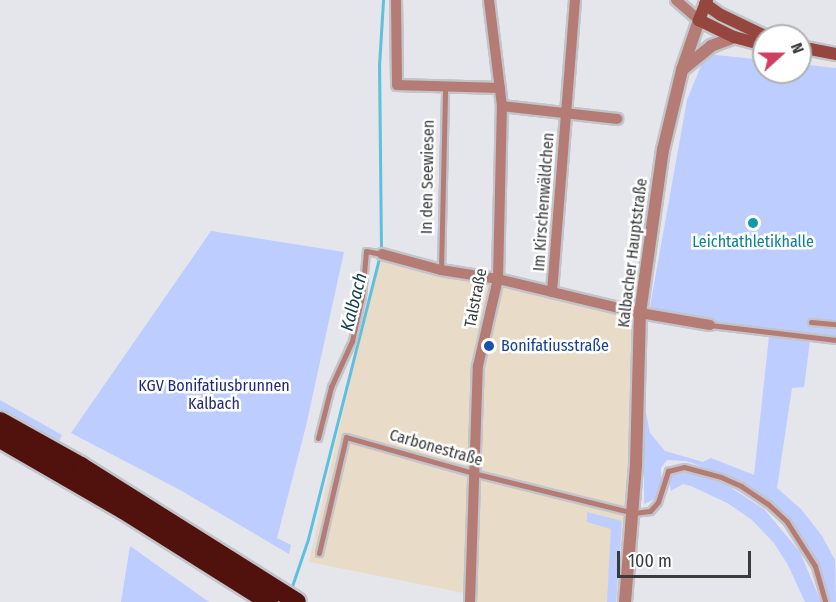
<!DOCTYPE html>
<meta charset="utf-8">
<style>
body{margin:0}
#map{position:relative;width:836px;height:602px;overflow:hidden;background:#e4e6ec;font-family:"Fira Sans Condensed",sans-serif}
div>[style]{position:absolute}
.industrial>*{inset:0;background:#e8dbc7}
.green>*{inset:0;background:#bdcdff}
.stream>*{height:3px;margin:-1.5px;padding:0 1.5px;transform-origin:1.5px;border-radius:1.5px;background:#5fc0dc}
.roads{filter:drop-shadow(2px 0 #c2c4c9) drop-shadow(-2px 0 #c2c4c9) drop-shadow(0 2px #c2c4c9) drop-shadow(0 -2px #c2c4c9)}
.service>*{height:5px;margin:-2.5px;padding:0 2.5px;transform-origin:2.5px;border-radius:2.5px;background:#b47c74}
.minor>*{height:10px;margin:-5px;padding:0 5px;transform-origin:5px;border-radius:5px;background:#b47c74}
.tertiary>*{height:12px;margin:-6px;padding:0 6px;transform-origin:6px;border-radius:6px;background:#b47c74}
.secondary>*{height:12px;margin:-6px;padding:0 6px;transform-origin:6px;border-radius:6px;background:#95463e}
.motorway>*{height:18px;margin:-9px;padding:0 9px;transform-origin:9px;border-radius:9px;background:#51110d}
.dots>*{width:16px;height:16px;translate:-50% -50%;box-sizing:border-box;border:3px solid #fff;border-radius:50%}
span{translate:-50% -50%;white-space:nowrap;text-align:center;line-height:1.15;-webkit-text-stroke:5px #fff;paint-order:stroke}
.street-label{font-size:16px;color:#3a3b3d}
.culture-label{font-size:16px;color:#0d838f}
.transit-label{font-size:16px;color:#164399}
.left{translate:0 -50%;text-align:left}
.park-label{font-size:16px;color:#212c78}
.water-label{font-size:18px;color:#14404c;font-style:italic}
.north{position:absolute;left:752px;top:24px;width:60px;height:60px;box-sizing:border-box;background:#fff;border:2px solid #b0b1b1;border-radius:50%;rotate:69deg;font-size:16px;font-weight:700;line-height:24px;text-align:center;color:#3a3b3d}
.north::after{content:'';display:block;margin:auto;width:21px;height:27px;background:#cf3f5f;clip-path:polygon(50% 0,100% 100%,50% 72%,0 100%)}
.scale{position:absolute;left:617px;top:551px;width:134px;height:27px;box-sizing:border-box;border:3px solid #3a3b3d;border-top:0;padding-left:8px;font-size:18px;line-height:21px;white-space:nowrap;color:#3a3b3d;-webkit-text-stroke:4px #fff;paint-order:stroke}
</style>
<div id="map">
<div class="industrial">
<div style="clip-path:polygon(378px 258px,633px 318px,634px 513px,625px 602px,464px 602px,464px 593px,309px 562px)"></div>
</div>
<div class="green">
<div style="clip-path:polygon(716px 55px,764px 60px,764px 72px,800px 72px,800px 64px,836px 68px,836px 339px,649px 312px,687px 100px,705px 56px)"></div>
<div style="clip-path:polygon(211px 231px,344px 252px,306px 426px,277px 538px,291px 545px,289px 554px,180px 490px,71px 433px)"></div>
<div style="clip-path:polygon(769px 336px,810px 341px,804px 387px,792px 388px,777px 488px,801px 509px,822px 536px,835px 560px,836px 602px,829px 602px,818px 564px,787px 517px,768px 499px,742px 481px,686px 461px,667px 460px,661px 468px,661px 487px,657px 498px,644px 504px,644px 403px,650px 433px,665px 451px,703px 462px,711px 458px,754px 475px)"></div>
<div style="clip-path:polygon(0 400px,62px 435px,59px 441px,0 411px)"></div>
<div style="clip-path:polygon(676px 469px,719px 480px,764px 509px,800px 552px,821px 602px,805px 602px,788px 565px,774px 543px,752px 520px,729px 504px,691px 486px,683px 484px,671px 491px,668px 476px)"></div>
<div style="clip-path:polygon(587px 512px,622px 521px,616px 602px,607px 602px,611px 529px,587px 522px)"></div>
<div style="clip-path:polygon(130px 546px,209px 602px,121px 602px)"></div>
</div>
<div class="stream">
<div style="left:290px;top:592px;width:56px;rotate:-71.2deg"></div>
<div style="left:308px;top:539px;width:298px;rotate:-75.8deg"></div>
<div style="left:381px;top:250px;width:184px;rotate:-90.6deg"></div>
<div style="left:379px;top:66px;width:66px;rotate:-86.5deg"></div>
</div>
<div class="roads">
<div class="service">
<div style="left:441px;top:270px;width:183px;rotate:-88.7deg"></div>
<div style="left:811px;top:322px;width:25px;rotate:5deg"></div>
<div style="left:710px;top:325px;width:127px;rotate:6.8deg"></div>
<div style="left:318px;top:438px;width:53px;rotate:-75.7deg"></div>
<div style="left:331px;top:387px;width:51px;rotate:-65.5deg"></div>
<div style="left:352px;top:341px;width:46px;rotate:-77.5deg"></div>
<div style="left:362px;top:296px;width:45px;rotate:-84.9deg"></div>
<div style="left:366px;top:251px;width:16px;rotate:11deg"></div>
<div style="left:319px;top:553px;width:119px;rotate:-76.9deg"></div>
<div style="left:346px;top:437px;width:132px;rotate:15.8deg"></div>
<div style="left:473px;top:473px;width:166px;rotate:14deg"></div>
<div style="left:634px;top:513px;width:16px;rotate:-7deg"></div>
<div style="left:650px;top:511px;width:12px;rotate:-48deg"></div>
<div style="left:658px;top:502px;width:33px;rotate:-72deg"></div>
<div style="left:668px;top:471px;width:16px;rotate:-14deg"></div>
<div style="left:684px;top:467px;width:38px;rotate:15deg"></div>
<div style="left:721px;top:477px;width:22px;rotate:24deg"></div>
<div style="left:741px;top:486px;width:32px;rotate:34deg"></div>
<div style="left:768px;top:504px;width:26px;rotate:43deg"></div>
<div style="left:787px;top:522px;width:52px;rotate:57.5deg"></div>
<div style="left:815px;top:566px;width:37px;rotate:74deg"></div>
</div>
<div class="minor">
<div style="left:396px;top:0;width:85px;rotate:89.3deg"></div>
<div style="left:397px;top:85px;width:103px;rotate:1.7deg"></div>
<div style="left:676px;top:0;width:30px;rotate:41deg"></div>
<div style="left:502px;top:106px;width:116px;rotate:6.4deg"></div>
<div style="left:382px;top:254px;width:61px;rotate:15.2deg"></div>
<div style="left:441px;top:270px;width:58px;rotate:9deg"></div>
<div style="left:498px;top:279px;width:146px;rotate:13.5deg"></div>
<div style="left:640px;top:313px;width:71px;rotate:9.7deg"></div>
<div style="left:552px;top:292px;width:293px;rotate:-85.5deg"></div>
<div style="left:470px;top:602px;width:236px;rotate:-88.1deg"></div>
<div style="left:478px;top:366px;width:89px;rotate:-77.1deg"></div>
<div style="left:498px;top:279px;width:173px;rotate:-88.7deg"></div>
<div style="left:502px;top:106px;width:107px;rotate:-97deg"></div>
</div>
<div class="tertiary">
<div style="left:683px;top:69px;width:36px;rotate:-39deg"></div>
<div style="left:711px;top:46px;width:25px;rotate:-21deg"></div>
<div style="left:625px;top:602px;width:138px;rotate:-85.4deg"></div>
<div style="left:636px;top:464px;width:151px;rotate:-88.5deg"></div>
<div style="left:640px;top:313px;width:165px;rotate:-82deg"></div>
<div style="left:663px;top:150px;width:82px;rotate:-76.6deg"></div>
<div style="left:682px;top:70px;width:53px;rotate:-71.2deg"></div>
</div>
<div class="secondary">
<div style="left:707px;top:0;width:22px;rotate:112deg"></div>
<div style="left:699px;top:20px;width:39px;rotate:26deg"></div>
<div style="left:734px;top:37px;width:31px;rotate:15deg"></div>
<div style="left:705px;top:4px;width:19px;rotate:35deg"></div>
<div style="left:721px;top:15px;width:49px;rotate:25.5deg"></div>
<div style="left:800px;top:47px;width:37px;rotate:11deg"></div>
</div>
<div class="motorway">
<div style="left:0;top:421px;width:93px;rotate:29.1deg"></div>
<div style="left:81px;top:466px;width:255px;rotate:32.2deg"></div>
<div style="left:0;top:439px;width:142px;rotate:30deg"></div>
<div style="left:123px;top:510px;width:173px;rotate:32.2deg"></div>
</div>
</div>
<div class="dots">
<div style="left:753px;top:223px;background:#0f9aa8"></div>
<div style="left:489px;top:346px;background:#1a4fb4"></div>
</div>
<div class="street-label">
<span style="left:428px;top:177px;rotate:-89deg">In den Seewiesen</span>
<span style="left:544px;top:202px;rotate:-86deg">Im Kirschenwäldchen</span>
<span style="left:633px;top:253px;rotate:-83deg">Kalbacher Hauptstraße</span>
<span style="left:476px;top:298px;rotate:-79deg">Talstraße</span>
<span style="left:436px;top:448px;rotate:16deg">Carbonestraße</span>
</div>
<div class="culture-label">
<span style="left:753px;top:242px">Leichtathletikhalle</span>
</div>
<div class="transit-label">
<span class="left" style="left:501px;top:346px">Bonifatiusstraße</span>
</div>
<div class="park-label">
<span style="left:214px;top:395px">KGV Bonifatiusbrunnen<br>Kalbach</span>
</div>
<div class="water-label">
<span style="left:354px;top:302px;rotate:-76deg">Kalbach</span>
</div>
<div class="north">N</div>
<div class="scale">100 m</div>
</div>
